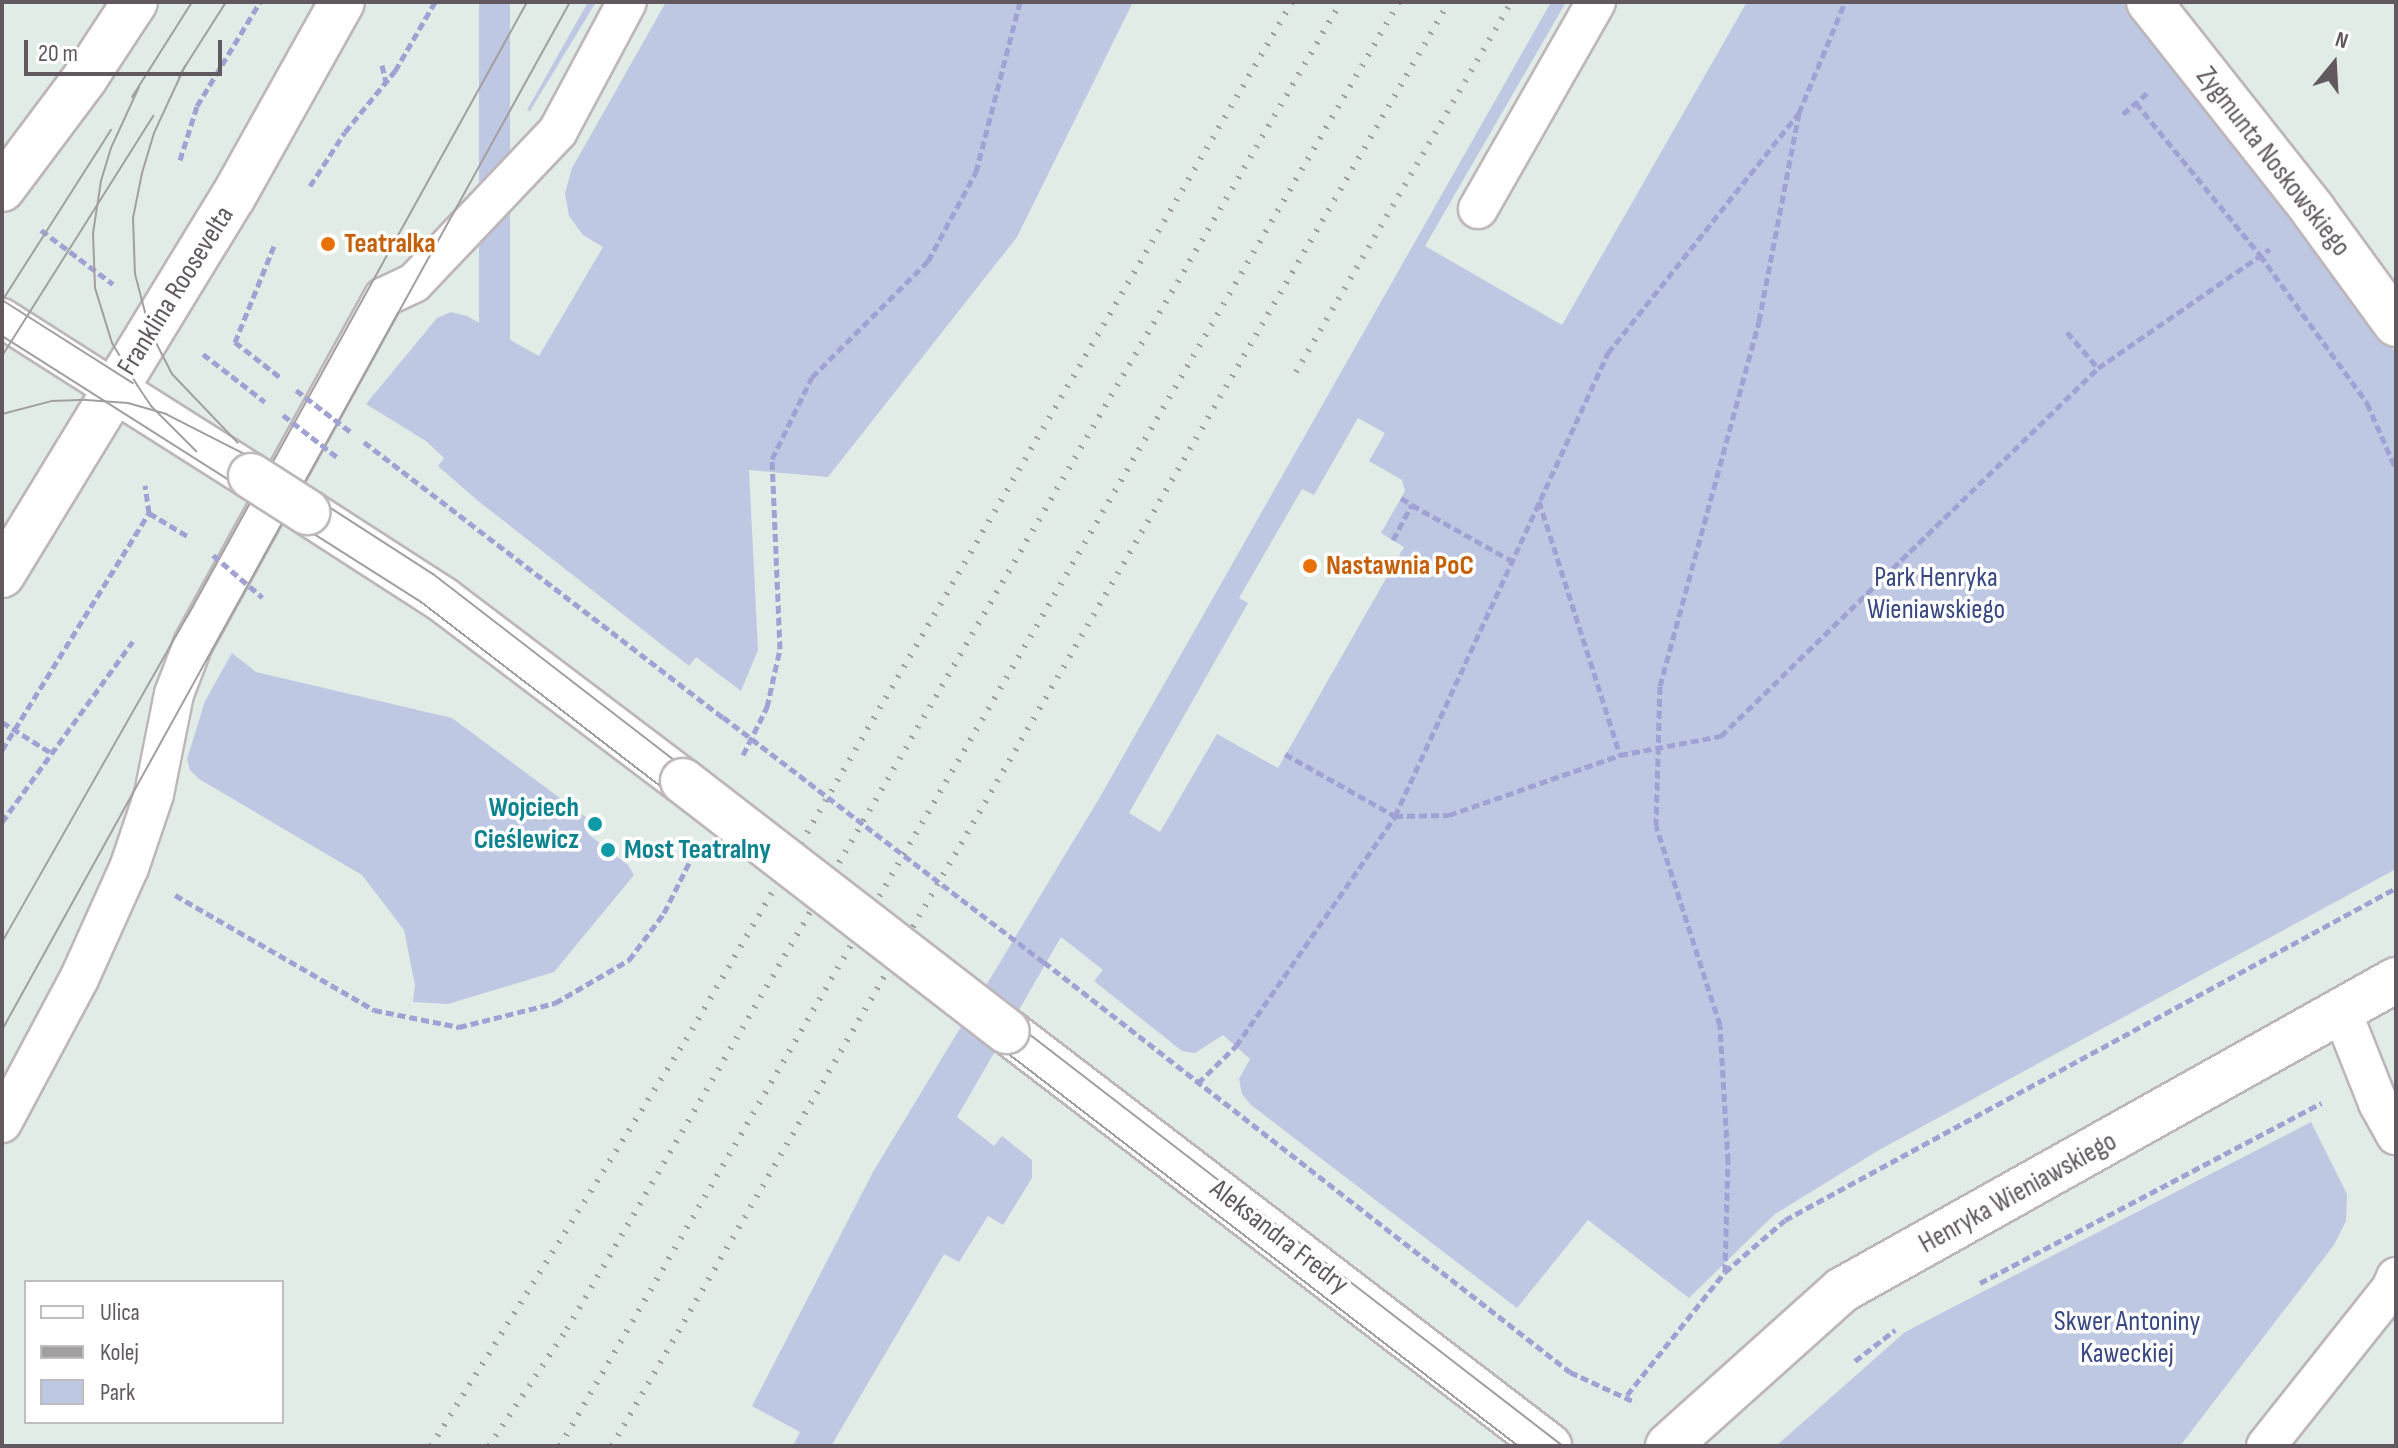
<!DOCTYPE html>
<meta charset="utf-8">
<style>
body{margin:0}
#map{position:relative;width:2398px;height:1448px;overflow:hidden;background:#e1ece6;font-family:"Sofia Sans Condensed",sans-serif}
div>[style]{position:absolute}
.green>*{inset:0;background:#bec8e3;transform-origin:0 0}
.path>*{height:5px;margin-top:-2.5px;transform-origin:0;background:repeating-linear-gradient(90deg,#a1a2d4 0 8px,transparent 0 12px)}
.roads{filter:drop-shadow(2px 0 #bdb6ba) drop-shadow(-2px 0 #bdb6ba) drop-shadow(0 2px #bdb6ba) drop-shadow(0 -2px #bdb6ba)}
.service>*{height:38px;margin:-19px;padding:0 19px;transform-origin:19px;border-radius:19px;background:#fff}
.minor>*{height:44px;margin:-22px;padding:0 22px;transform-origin:22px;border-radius:22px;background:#fff}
.tertiary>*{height:44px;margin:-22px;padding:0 22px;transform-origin:22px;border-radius:22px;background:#fff}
.tram>*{height:2px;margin:-1px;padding:0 1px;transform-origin:1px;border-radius:1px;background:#a29fa1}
.rail>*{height:6px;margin-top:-3px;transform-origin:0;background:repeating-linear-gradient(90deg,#a29fa1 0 2px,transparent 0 12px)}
.path-bridge>*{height:5px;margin-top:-2.5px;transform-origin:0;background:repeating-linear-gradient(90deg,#a1a2d4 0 8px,transparent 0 12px)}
.bridges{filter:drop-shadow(2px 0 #bdb6ba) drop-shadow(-2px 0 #bdb6ba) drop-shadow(0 2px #bdb6ba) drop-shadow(0 -2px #bdb6ba)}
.minor-bridge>*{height:44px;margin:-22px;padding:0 22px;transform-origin:22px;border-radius:22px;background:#fff}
.dots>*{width:22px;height:22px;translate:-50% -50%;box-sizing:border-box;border:4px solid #fff;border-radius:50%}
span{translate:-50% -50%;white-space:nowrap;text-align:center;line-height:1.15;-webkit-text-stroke:7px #fff;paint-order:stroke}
.street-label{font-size:28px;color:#61595f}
.food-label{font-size:28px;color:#c56008;font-weight:700}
.left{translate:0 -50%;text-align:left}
.park-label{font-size:28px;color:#384882}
.culture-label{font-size:28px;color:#0d838f;font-weight:700}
.right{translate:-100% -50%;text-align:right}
.frame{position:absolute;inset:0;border:4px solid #61595f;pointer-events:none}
.legend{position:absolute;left:24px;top:1280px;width:260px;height:144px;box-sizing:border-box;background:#fff;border:2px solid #c0bdbf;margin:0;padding:10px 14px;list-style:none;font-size:24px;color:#61595f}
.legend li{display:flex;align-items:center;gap:16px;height:40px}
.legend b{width:40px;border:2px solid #c0bdbf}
.north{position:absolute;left:2294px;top:24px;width:80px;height:80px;-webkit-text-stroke:6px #fff;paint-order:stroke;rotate:18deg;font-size:22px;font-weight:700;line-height:32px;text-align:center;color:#61595f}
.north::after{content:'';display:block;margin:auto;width:28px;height:36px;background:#61595f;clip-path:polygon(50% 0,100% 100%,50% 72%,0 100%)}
.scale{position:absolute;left:24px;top:40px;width:198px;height:36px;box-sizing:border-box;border:4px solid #61595f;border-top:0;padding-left:10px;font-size:24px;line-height:28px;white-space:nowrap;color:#61595f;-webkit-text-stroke:6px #fff;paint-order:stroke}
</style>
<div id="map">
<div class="green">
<div style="left:479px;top:2px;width:31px;height:406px"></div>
<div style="clip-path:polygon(588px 2px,596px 2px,530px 111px,527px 110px)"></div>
<div style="clip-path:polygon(666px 2px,1133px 2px,1017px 237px,828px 477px,749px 470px,758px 650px,741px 691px,696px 657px,689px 666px,477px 500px,438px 466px,444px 458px,426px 441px,366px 404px,437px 318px,451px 312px,467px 316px,539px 356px,603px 247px,583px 235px,569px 216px,565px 193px,572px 168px)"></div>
<div style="clip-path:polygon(evenodd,1551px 2px,1566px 2px,1425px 246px,1562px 325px,1747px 2px,2128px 2px,2396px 353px,2396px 869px,1879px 1150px,1775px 1214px,1689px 1298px,1588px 1220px,1517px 1308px,1251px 1105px,1242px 1094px,1239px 1079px,1250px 1059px,1223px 1035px,1195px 1053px,1182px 1051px,1094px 981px,1103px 970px,1061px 937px,957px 1117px,994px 1146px,1002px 1136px,1032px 1160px,1032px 1178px,1003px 1225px,988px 1216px,959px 1262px,944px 1254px,831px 1446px,793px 1446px,800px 1432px,752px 1406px,873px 1172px,1100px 797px,1551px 2px,1358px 418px,1385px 433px,1369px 461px,1402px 480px,1405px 491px,1381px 533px,1404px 547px,1278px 768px,1217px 734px,1160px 832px,1129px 813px,1248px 603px,1239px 598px,1302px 489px,1314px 495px,1358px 418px)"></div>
<div style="clip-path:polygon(232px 653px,256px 672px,452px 718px,595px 824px,588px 834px,628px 865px,634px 875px,554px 972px,448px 1004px,413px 1002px,415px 985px,404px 930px,362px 875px,199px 779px,190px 770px,187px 759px,205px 701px)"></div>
<div style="clip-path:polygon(2311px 1122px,2347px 1194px,2346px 1221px,2334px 1245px,2180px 1446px,1776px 1446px,1905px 1332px)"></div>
</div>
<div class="path">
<div style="left:382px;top:65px;width:17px;rotate:77deg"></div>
<div style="left:2136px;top:103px;width:196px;rotate:50.8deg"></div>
<div style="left:2260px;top:255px;width:183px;rotate:54.1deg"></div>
<div style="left:2367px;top:403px;width:72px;rotate:66.3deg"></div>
<div style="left:2123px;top:114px;width:32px;rotate:-41deg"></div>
<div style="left:180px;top:160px;width:57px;rotate:-72.5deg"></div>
<div style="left:197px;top:106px;width:122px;rotate:-58.8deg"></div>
<div style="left:310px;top:186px;width:64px;rotate:-57.1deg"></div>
<div style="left:345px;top:132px;width:79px;rotate:-50.7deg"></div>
<div style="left:395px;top:71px;width:80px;rotate:-59.9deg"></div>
<div style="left:41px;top:230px;width:90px;rotate:36.9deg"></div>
<div style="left:274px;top:246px;width:104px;rotate:112.1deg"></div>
<div style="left:235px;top:342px;width:58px;rotate:38deg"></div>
<div style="left:2067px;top:332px;width:48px;rotate:49.3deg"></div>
<div style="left:203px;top:354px;width:78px;rotate:37.7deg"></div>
<div style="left:364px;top:442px;width:452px;rotate:37.5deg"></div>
<div style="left:1401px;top:498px;width:13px;rotate:32deg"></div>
<div style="left:1539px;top:501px;width:267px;rotate:72.3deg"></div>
<div style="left:149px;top:513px;width:47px;rotate:31deg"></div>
<div style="left:1393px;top:540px;width:40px;rotate:-62deg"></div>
<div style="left:1412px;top:505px;width:115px;rotate:29.2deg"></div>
<div style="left:2px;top:722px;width:60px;rotate:32.1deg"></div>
<div style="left:2px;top:750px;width:279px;rotate:-58.2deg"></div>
<div style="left:149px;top:513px;width:28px;rotate:-98deg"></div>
<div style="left:1285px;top:754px;width:126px;rotate:29.4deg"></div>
<div style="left:1395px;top:816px;width:510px;rotate:-65.3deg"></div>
<div style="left:1608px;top:353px;width:307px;rotate:-51.5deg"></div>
<div style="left:1799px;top:113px;width:120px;rotate:-67.5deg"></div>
<div style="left:743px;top:755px;width:54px;rotate:-63.4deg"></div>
<div style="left:767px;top:707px;width:59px;rotate:-77.4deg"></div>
<div style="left:780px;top:649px;width:190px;rotate:-92.4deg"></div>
<div style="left:772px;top:459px;width:91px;rotate:-64deg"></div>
<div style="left:812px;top:377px;width:164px;rotate:-45deg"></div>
<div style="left:928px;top:261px;width:101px;rotate:-61.7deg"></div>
<div style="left:976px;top:172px;width:176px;rotate:-75.5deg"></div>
<div style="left:2px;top:822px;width:223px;rotate:-54.1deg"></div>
<div style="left:175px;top:895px;width:230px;rotate:30deg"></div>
<div style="left:374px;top:1010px;width:87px;rotate:11.3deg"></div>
<div style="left:459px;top:1027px;width:99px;rotate:-14deg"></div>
<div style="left:555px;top:1003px;width:86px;rotate:-30.2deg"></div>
<div style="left:629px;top:960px;width:59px;rotate:-53.3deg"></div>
<div style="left:664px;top:913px;width:63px;rotate:-63.4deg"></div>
<div style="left:1044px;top:962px;width:667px;rotate:37.94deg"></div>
<div style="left:1570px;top:1372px;width:72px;rotate:24.8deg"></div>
<div style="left:1198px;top:1083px;width:53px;rotate:-44.2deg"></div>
<div style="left:1236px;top:1046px;width:280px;rotate:-55.3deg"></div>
<div style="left:1395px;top:816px;width:54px;rotate:-1.1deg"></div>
<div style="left:1449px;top:815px;width:181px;rotate:-19.3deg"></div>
<div style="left:1620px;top:755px;width:103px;rotate:-10.7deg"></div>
<div style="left:1721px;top:736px;width:527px;rotate:-44.31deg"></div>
<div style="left:2098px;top:368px;width:209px;rotate:-34.7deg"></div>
<div style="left:1725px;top:1272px;width:111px;rotate:-88.5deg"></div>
<div style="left:1728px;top:1161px;width:136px;rotate:-93.4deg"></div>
<div style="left:1720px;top:1025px;width:209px;rotate:-107.8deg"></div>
<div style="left:1656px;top:826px;width:140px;rotate:-88.4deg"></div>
<div style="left:1660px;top:686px;width:378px;rotate:-74.8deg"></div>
<div style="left:1759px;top:321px;width:212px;rotate:-79.1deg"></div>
<div style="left:1980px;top:1283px;width:386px;rotate:-27.8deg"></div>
<div style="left:1855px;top:1361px;width:51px;rotate:-37.8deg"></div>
<div style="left:1627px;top:1395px;width:157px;rotate:-51.5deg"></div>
<div style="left:1725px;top:1272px;width:79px;rotate:-40.9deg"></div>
<div style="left:1785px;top:1220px;width:695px;rotate:-28.52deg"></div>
</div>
<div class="roads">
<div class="service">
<div style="left:1478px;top:209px;width:238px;rotate:-60.3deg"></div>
<div style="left:2px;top:318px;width:134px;rotate:32.5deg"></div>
<div style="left:2342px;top:1012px;width:98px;rotate:68.4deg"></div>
<div style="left:2378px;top:1103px;width:37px;rotate:61deg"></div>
<div style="left:2px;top:1123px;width:163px;rotate:-61.9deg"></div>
<div style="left:79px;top:979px;width:122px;rotate:-65.8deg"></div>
<div style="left:129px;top:868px;width:78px;rotate:-71.3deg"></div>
<div style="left:154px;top:794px;width:102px;rotate:-78.7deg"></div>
<div style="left:174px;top:694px;width:53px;rotate:-69.2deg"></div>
<div style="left:193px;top:644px;width:396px;rotate:-61.2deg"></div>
<div style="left:384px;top:297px;width:33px;rotate:-25deg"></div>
<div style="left:414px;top:283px;width:209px;rotate:-46.5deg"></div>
<div style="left:558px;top:131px;width:146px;rotate:-61.9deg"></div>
<div style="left:2266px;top:1446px;width:201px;rotate:-51.5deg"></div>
<div style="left:2391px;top:1289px;width:13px;rotate:-67deg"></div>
</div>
<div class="minor">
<div style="left:2149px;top:2px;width:265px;rotate:51.7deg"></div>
<div style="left:2313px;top:210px;width:141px;rotate:53.9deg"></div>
<div style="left:115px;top:390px;width:161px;rotate:32.3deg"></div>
<div style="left:307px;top:512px;width:161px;rotate:32.8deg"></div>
<div style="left:442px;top:599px;width:302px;rotate:37.1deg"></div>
<div style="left:1007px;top:1031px;width:683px;rotate:37.44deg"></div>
<div style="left:1668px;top:1446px;width:234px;rotate:-41.9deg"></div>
<div style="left:1842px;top:1290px;width:635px;rotate:-29.23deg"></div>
</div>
<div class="tertiary">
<div style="left:2px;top:189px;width:139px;rotate:-53.2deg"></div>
<div style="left:85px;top:78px;width:91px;rotate:-56.7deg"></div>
<div style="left:2px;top:575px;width:443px;rotate:-58.6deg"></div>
<div style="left:233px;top:197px;width:223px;rotate:-60.8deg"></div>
</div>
</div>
<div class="tram">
<div style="left:185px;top:66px;width:74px;rotate:114.8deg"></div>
<div style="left:154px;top:133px;width:42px;rotate:106.7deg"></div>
<div style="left:142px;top:173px;width:46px;rotate:101.3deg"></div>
<div style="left:133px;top:218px;width:56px;rotate:88deg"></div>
<div style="left:135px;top:274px;width:59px;rotate:75.3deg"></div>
<div style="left:150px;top:331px;width:48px;rotate:62.9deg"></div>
<div style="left:172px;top:374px;width:95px;rotate:46.3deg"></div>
<div style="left:179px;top:76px;width:88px;rotate:-57.6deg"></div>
<div style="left:139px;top:87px;width:67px;rotate:114.7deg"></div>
<div style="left:111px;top:148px;width:34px;rotate:107deg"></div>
<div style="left:101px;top:181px;width:53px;rotate:98.7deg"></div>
<div style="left:93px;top:233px;width:55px;rotate:87.9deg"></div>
<div style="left:95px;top:288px;width:58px;rotate:72.8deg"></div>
<div style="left:112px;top:343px;width:49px;rotate:59.2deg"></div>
<div style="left:137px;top:385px;width:25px;rotate:56deg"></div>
<div style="left:151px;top:406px;width:64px;rotate:45deg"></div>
<div style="left:132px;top:97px;width:112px;rotate:-57.7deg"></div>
<div style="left:2px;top:300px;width:155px;rotate:32.4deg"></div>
<div style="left:2px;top:301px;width:203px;rotate:-57.5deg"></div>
<div style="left:2px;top:336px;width:496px;rotate:32.4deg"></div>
<div style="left:421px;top:602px;width:1384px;rotate:37.57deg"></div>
<div style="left:2px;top:356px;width:284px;rotate:-57.8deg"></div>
<div style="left:2px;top:414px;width:52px;rotate:-14.6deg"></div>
<div style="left:52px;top:401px;width:34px;rotate:-2deg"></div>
<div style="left:86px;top:400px;width:42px;rotate:4.1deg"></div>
<div style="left:128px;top:403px;width:40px;rotate:16deg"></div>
<div style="left:166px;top:414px;width:101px;rotate:27.1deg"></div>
<div style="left:256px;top:460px;width:211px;rotate:32.8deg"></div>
<div style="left:433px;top:574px;width:1427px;rotate:37.66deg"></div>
<div style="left:2px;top:942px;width:374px;rotate:-60.4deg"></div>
<div style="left:187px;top:617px;width:703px;rotate:-61.06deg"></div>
<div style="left:2px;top:1030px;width:1174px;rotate:-61.08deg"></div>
</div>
<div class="rail">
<div style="left:1296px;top:372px;width:428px;rotate:-59.8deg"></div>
<div style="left:431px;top:1446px;width:479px;rotate:-57.9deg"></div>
<div style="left:686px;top:1040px;width:1202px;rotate:-59.72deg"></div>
<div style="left:489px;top:1446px;width:141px;rotate:-56.3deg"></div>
<div style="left:567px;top:1329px;width:1536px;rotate:-59.75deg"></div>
<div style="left:560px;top:1446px;width:1670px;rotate:-59.84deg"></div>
<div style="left:612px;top:1446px;width:1669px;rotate:-59.9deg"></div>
</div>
<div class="path-bridge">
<div style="left:296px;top:390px;width:69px;rotate:37.4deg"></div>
<div style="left:283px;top:415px;width:68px;rotate:37.9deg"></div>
<div style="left:213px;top:555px;width:65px;rotate:40.6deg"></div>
<div style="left:723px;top:717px;width:404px;rotate:37.4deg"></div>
</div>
<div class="bridges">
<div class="minor-bridge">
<div style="left:251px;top:476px;width:67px;rotate:32.7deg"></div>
<div style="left:683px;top:781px;width:409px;rotate:37.7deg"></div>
</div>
</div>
<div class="dots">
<div style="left:328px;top:244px;background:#e8710a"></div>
<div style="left:1310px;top:566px;background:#e8710a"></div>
<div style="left:595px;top:824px;background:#0f9aa8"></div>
<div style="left:608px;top:850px;background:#0f9aa8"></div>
</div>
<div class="street-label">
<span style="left:2273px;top:162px;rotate:52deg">Zygmunta Noskowskiego</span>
<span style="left:176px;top:291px;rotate:-58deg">Franklina Roosevelta</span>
<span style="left:2018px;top:1193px;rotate:-29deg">Henryka Wieniawskiego</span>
<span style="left:1279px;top:1237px;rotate:38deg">Aleksandra Fredry</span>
</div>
<div class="food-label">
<span class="left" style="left:344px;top:244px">Teatralka</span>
<span class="left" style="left:1326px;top:566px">Nastawnia PoC</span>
</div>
<div class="park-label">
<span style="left:1936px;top:594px">Park Henryka<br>Wieniawskiego</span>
<span style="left:2127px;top:1338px">Skwer Antoniny<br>Kaweckiej</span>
</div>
<div class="culture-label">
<span class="right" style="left:579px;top:824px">Wojciech<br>Cieślewicz</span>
<span class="left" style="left:624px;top:850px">Most Teatralny</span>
</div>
<div class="frame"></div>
<ul class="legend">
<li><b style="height:10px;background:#fff"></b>Ulica</li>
<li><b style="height:10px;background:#a29fa1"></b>Kolej</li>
<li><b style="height:22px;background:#bec8e3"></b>Park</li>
</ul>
<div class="north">N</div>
<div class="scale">20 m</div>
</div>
